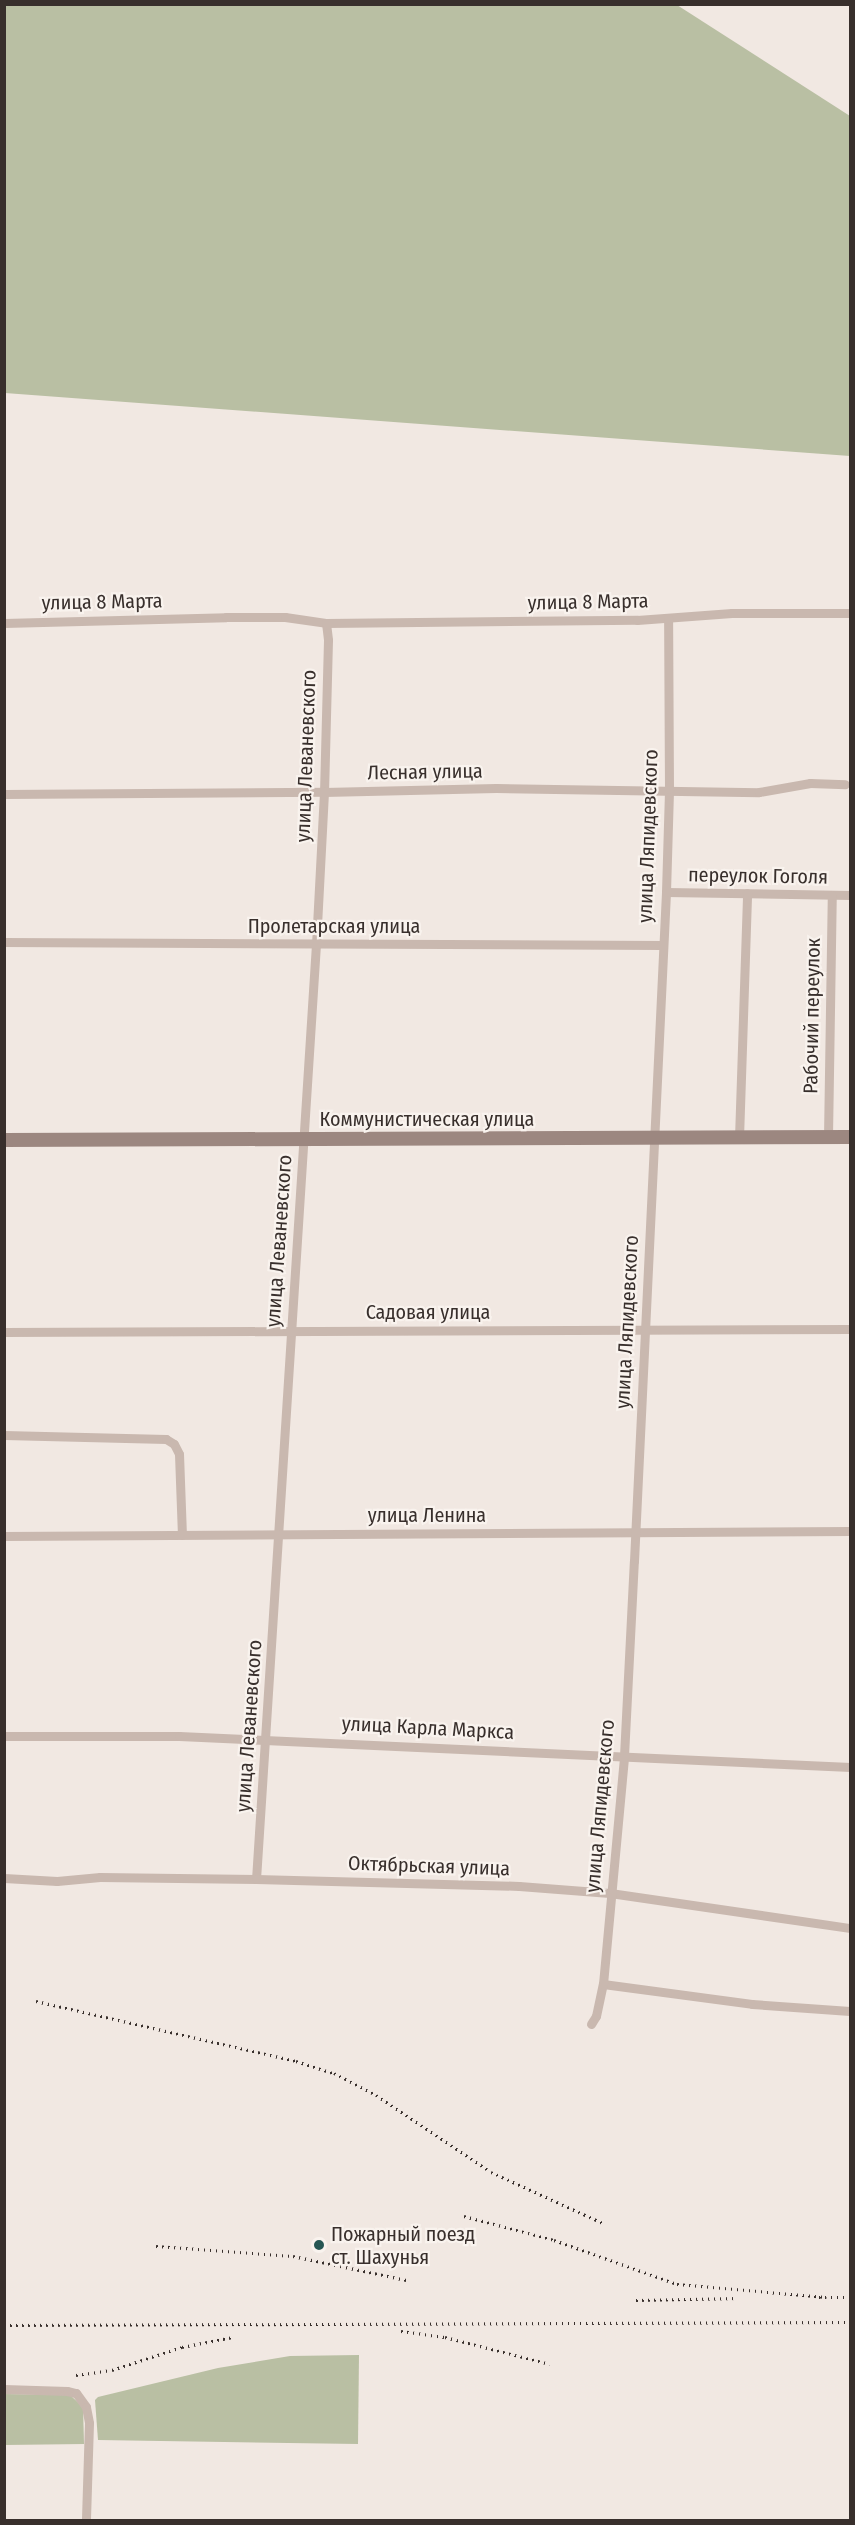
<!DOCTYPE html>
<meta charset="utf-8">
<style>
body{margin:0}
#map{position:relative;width:855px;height:2525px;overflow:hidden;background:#f1e8e2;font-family:"Fira Sans Condensed",sans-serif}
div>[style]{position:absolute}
.green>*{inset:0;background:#b9bfa3}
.street>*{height:9px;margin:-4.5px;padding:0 4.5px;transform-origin:4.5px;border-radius:4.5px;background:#c9b8af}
.secondary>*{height:14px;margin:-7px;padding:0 7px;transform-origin:7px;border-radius:7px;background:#9c8780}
.rail>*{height:3px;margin-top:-1.5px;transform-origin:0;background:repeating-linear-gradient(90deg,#382f2c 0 1.5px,transparent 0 6px)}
.dots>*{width:16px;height:16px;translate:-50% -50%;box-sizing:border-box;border:3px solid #f9f3ee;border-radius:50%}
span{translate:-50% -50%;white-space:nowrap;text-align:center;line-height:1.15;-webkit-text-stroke:4.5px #f9f3ee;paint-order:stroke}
.street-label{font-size:20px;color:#382f2c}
.poi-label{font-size:20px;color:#382f2c}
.left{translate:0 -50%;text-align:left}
.frame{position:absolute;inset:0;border:6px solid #382f2c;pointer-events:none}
</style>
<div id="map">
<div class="green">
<div style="clip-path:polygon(4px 5px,677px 5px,850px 116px,850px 456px,5px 393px)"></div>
<div style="clip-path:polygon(359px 2355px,358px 2444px,98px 2440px,95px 2400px,98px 2397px,218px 2368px,290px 2356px)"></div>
<div style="clip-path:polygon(4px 2394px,70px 2395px,83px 2407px,84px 2444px,5px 2445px)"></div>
</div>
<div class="street">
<div style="left:4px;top:623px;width:222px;rotate:-1.5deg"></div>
<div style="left:226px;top:617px;width:59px"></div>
<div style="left:285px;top:617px;width:41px;rotate:8.3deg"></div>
<div style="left:326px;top:623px;width:17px;rotate:83deg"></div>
<div style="left:328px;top:640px;width:152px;rotate:91.5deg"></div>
<div style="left:324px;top:792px;width:152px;rotate:93deg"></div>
<div style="left:316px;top:944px;width:937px;rotate:93.67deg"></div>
<div style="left:326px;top:623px;width:311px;rotate:-0.6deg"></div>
<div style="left:637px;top:620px;width:95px;rotate:-4.2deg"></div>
<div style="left:732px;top:613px;width:118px"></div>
<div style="left:4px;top:794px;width:320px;rotate:-0.4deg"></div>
<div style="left:324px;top:792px;width:172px;rotate:-1.3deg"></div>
<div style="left:496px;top:788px;width:263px;rotate:0.9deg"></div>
<div style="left:759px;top:792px;width:52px;rotate:-10deg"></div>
<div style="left:810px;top:783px;width:35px;rotate:2deg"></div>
<div style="left:666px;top:892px;width:184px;rotate:0.9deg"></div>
<div style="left:4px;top:942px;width:659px;rotate:0.26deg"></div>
<div style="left:828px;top:1137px;width:242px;rotate:-89.1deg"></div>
<div style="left:739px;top:1138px;width:245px;rotate:-88.1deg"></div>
<div style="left:4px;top:1332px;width:846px;rotate:-0.2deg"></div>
<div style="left:4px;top:1435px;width:162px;rotate:1.4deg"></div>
<div style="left:166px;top:1439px;width:9px;rotate:32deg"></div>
<div style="left:174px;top:1444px;width:11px;rotate:63deg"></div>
<div style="left:179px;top:1454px;width:81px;rotate:87.9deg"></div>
<div style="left:4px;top:1536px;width:846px;rotate:-0.34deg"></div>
<div style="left:4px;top:1736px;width:175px"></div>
<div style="left:179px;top:1736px;width:672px;rotate:2.65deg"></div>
<div style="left:4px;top:1878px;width:53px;rotate:3.2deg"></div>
<div style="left:57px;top:1881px;width:43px;rotate:-5.3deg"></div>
<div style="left:100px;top:1877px;width:156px;rotate:0.7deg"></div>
<div style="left:256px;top:1879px;width:263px;rotate:1.5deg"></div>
<div style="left:519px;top:1886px;width:91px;rotate:4.4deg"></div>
<div style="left:610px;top:1893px;width:243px;rotate:8.3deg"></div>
<div style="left:603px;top:1984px;width:150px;rotate:7.6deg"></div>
<div style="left:752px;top:2004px;width:98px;rotate:4.1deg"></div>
<div style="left:591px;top:2024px;width:9px;rotate:-58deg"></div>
<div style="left:596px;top:2016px;width:33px;rotate:-78deg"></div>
<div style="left:603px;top:1984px;width:229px;rotate:-84.7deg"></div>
<div style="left:624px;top:1756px;width:195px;rotate:-87.1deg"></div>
<div style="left:634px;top:1561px;width:670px;rotate:-87.26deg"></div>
<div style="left:666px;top:892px;width:103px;rotate:-88.3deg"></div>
<div style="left:669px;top:789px;width:171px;rotate:-90.3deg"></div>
<div style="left:4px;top:2389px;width:63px;rotate:1.8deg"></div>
<div style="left:67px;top:2391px;width:9px;rotate:13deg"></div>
<div style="left:76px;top:2393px;width:17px;rotate:54deg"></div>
<div style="left:86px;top:2407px;width:16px;rotate:79deg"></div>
<div style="left:89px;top:2423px;width:97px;rotate:91.8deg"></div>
</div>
<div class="secondary">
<div style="left:4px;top:1140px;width:846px;rotate:-0.2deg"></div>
</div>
<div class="rail">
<div style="left:36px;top:2001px;width:267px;rotate:13deg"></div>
<div style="left:296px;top:2061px;width:40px;rotate:18deg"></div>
<div style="left:334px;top:2073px;width:47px;rotate:27.6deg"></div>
<div style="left:376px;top:2095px;width:138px;rotate:33.8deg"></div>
<div style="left:491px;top:2172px;width:125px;rotate:24.5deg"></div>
<div style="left:464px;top:2216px;width:93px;rotate:14.9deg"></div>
<div style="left:554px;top:2240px;width:131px;rotate:19.7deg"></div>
<div style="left:677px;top:2284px;width:150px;rotate:5deg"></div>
<div style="left:156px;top:2246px;width:137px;rotate:4.2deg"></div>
<div style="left:293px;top:2256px;width:116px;rotate:11.9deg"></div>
<div style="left:819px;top:2297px;width:31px"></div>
<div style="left:636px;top:2300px;width:102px;rotate:-1.1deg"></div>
<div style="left:4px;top:2325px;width:846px;rotate:-0.2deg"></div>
<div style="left:401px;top:2331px;width:44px;rotate:7.8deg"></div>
<div style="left:445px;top:2337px;width:108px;rotate:14.4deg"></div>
<div style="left:76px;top:2375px;width:36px;rotate:-8deg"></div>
<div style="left:112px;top:2370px;width:74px;rotate:-18.2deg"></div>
<div style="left:182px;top:2347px;width:52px;rotate:-11.1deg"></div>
</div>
<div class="dots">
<div style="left:319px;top:2245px;background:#265653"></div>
</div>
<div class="street-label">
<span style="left:102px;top:602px;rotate:-1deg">улица 8 Марта</span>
<span style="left:588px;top:602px;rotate:-1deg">улица 8 Марта</span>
<span style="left:306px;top:756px;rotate:-88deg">улица Леваневского</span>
<span style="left:425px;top:772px;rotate:-1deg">Лесная улица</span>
<span style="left:648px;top:836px;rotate:-88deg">улица Ляпидевского</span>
<span style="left:758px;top:876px;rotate:1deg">переулок Гоголя</span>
<span style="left:334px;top:926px">Пролетарская улица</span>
<span style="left:812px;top:1016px;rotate:-89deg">Рабочий переулок</span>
<span style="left:427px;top:1119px">Коммунистическая улица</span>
<span style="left:279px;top:1241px;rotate:-86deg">улица Леваневского</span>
<span style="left:428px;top:1312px">Садовая улица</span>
<span style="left:627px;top:1322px;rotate:-87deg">улица Ляпидевского</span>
<span style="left:427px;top:1515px">улица Ленина</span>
<span style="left:249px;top:1726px;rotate:-86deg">улица Леваневского</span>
<span style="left:428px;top:1728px;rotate:3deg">улица Карла Маркса</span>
<span style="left:600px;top:1806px;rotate:-85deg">улица Ляпидевского</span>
<span style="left:429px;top:1866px;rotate:2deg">Октябрьская улица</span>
</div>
<div class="poi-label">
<span class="left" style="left:331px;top:2246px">Пожарный поезд<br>ст. Шахунья</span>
</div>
<div class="frame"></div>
</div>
